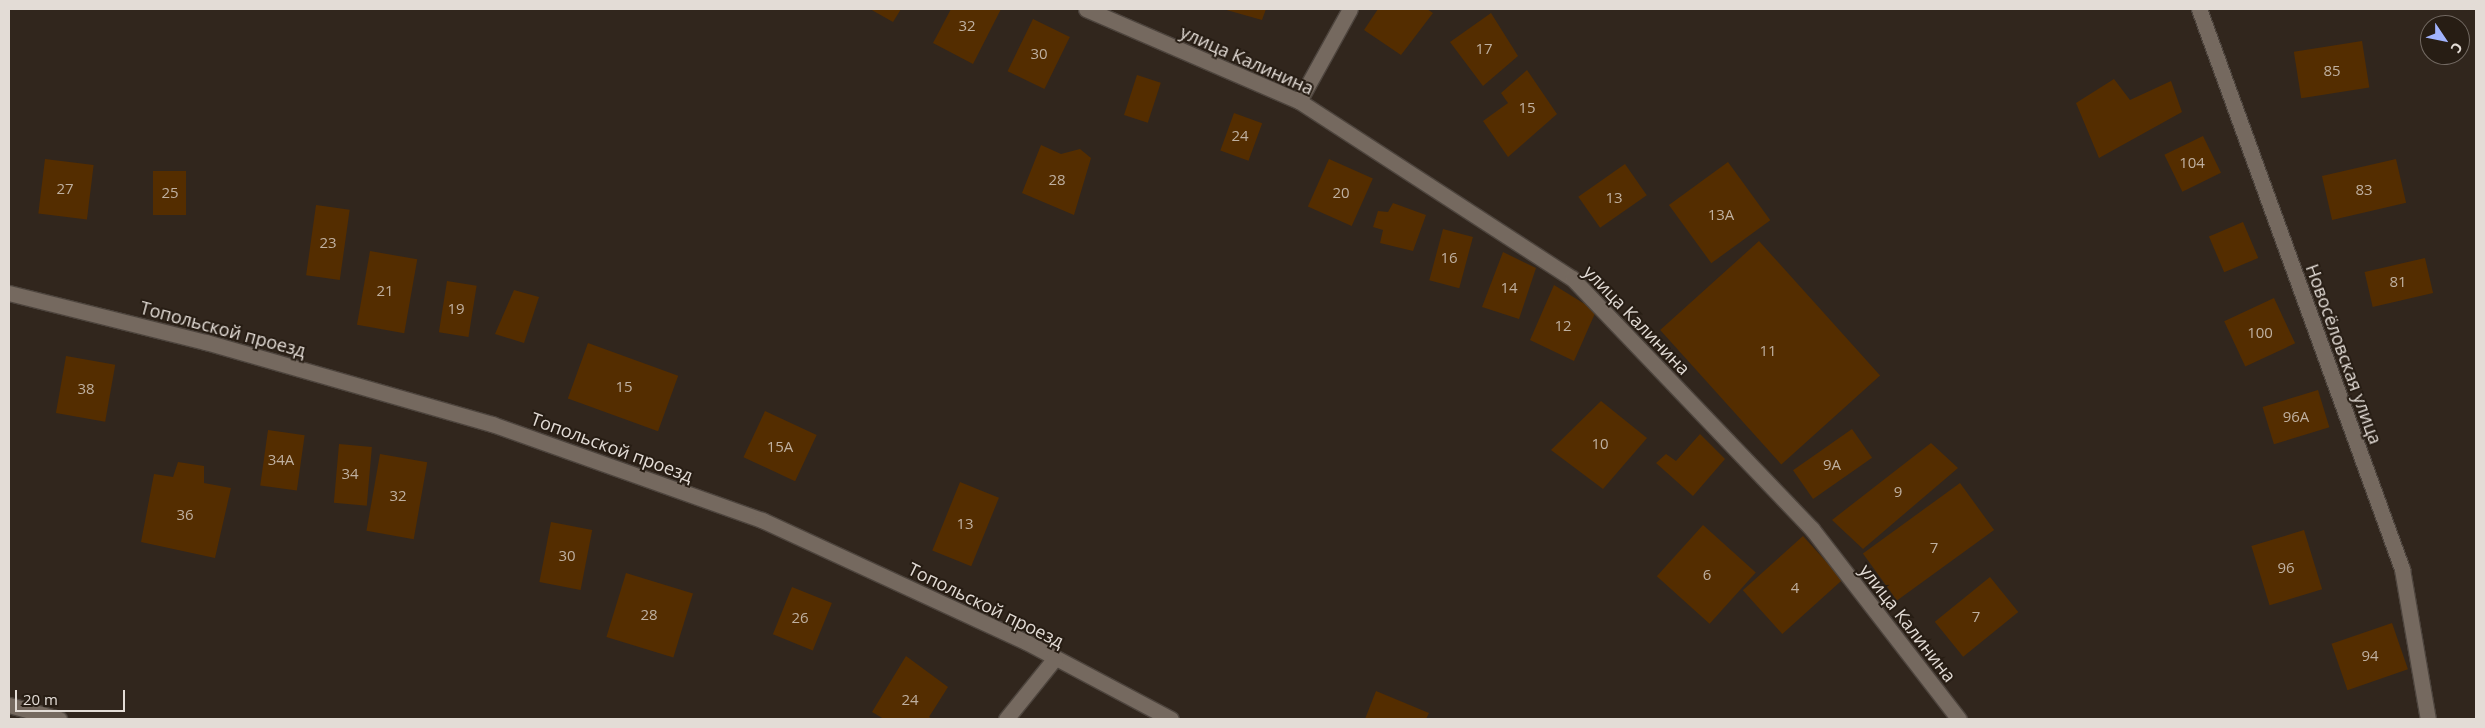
<!DOCTYPE html>
<meta charset="utf-8">
<style>
body{margin:0}
#map{position:relative;width:2485px;height:728px;overflow:hidden;background:#31261d;font-family:"Open Sans",sans-serif}
div>[style]{position:absolute}
.building>*{inset:0;background:#542d00;transform-origin:0 0}
.roads{filter:drop-shadow(1px 0 #4d443d) drop-shadow(-1px 0 #4d443d) drop-shadow(0 1px #4d443d) drop-shadow(0 -1px #4d443d)}
.lane>*{height:15px;margin:-7.5px;padding:0 7.5px;transform-origin:7.5px;border-radius:7.5px;background:#75695f}
.street>*{height:15px;margin:-7.5px;padding:0 7.5px;transform-origin:7.5px;border-radius:7.5px;background:#75695f}
span{translate:-50% -50%;white-space:nowrap;text-align:center;line-height:1.15;-webkit-text-stroke:4px #271d14;paint-order:stroke}
.number-label{font-size:15px;color:#bfb0a0}
.number-label span{-webkit-text-stroke-width:0}
.street-label{font-size:18px;color:#e3dcd6}
.frame{position:absolute;inset:0;border:10px solid #e3dcd6;pointer-events:none}
.north{position:absolute;left:2420px;top:15px;width:50px;height:50px;box-sizing:border-box;background:#271d14;border:1px solid #726962;border-radius:50%;rotate:124deg;font-size:14px;font-weight:700;line-height:20px;text-align:center;color:#e3dcd6}
.north::after{content:'';display:block;margin:auto;width:18px;height:22px;background:#a1b3fd;clip-path:polygon(50% 0,100% 100%,50% 72%,0 100%)}
.scale{position:absolute;left:15px;top:690px;width:110px;height:22px;box-sizing:border-box;border:2px solid #e3dcd6;border-top:0;padding-left:6px;font-size:15px;line-height:18px;white-space:nowrap;color:#e3dcd6;-webkit-text-stroke:4px #271d14;paint-order:stroke}
</style>
<div id="map">
<div class="building">
<div style="clip-path:polygon(870px 9px,901px 9px,893px 22px)"></div>
<div style="clip-path:polygon(951px 9px,1001px 9px,973px 64px,933px 43px)"></div>
<div style="clip-path:polygon(1223px 9px,1266px 9px,1262px 20px)"></div>
<div style="clip-path:polygon(1378px 9px,1427px 9px,1433px 13px,1401px 55px,1364px 30px)"></div>
<div style="clip-path:polygon(1491px 13px,1518px 56px,1483px 86px,1450px 42px)"></div>
<div style="left:1033px;top:19px;width:41px;height:58px;rotate:26deg"></div>
<div style="left:2362px;top:41px;width:47px;height:69px;rotate:81deg"></div>
<div style="clip-path:polygon(1527px 70px,1557px 114px,1508px 157px,1483px 121px,1508px 103px,1501px 93px)"></div>
<div style="left:1137px;top:75px;width:25px;height:42px;rotate:18deg"></div>
<div style="clip-path:polygon(2114px 79px,2130px 100px,2171px 81px,2182px 112px,2099px 158px,2076px 103px)"></div>
<div style="left:1234px;top:113px;width:30px;height:40px;rotate:20deg"></div>
<div style="left:2203px;top:136px;width:41px;height:43px;rotate:64deg"></div>
<div style="clip-path:polygon(1041px 145px,1061px 154px,1080px 149px,1091px 158px,1074px 215px,1022px 193px)"></div>
<div style="left:45px;top:159px;width:49px;height:55px;rotate:7deg"></div>
<div style="left:1329px;top:159px;width:48px;height:52px;rotate:24deg"></div>
<div style="left:2396px;top:159px;width:45px;height:76px;rotate:77deg"></div>
<div style="left:1728px;top:162px;width:72px;height:73px;rotate:54deg"></div>
<div style="left:1625px;top:164px;width:38px;height:57px;rotate:55deg"></div>
<div style="left:153px;top:171px;width:33px;height:44px"></div>
<div style="clip-path:polygon(1393px 203px,1426px 215px,1413px 251px,1380px 243px,1383px 230px,1373px 227px,1378px 211px,1388px 212px)"></div>
<div style="left:316px;top:205px;width:34px;height:71px;rotate:8deg"></div>
<div style="left:2243px;top:222px;width:39px;height:37px;rotate:67deg"></div>
<div style="left:1443px;top:229px;width:31px;height:53px;rotate:15deg"></div>
<div style="left:1759px;top:241px;width:181px;height:133px;rotate:48deg"></div>
<div style="left:370px;top:251px;width:48px;height:75px;rotate:10deg"></div>
<div style="clip-path:polygon(1503px 252px,1536px 268px,1519px 319px,1482px 307px)"></div>
<div style="left:2425px;top:258px;width:36px;height:62px;rotate:77deg"></div>
<div style="left:447px;top:281px;width:30px;height:52px;rotate:9deg"></div>
<div style="clip-path:polygon(1554px 285px,1596px 311px,1574px 361px,1530px 340px)"></div>
<div style="clip-path:polygon(514px 290px,539px 297px,524px 343px,495px 334px)"></div>
<div style="left:2274px;top:298px;width:50px;height:55px;rotate:65deg"></div>
<div style="left:588px;top:343px;width:96px;height:59px;rotate:20deg"></div>
<div style="left:66px;top:356px;width:50px;height:58px;rotate:10deg"></div>
<div style="left:2318px;top:390px;width:39px;height:58px;rotate:73deg"></div>
<div style="clip-path:polygon(1601px 401px,1647px 438px,1603px 489px,1551px 450px)"></div>
<div style="left:765px;top:411px;width:57px;height:51px;rotate:25deg"></div>
<div style="left:1852px;top:429px;width:35px;height:72px;rotate:55deg"></div>
<div style="left:268px;top:430px;width:37px;height:56px;rotate:8deg"></div>
<div style="clip-path:polygon(1700px 434px,1725px 459px,1693px 496px,1656px 463px,1666px 454px,1676px 461px)"></div>
<div style="clip-path:polygon(1931px 443px,1958px 468px,1863px 549px,1832px 520px)"></div>
<div style="left:339px;top:444px;width:33px;height:59px;rotate:5deg"></div>
<div style="left:380px;top:454px;width:48px;height:78px;rotate:10deg"></div>
<div style="clip-path:polygon(178px 462px,204px 466px,204px 483px,231px 488px,215px 558px,141px 542px,154px 474px,173px 477px)"></div>
<div style="left:960px;top:482px;width:42px;height:74px;rotate:22deg"></div>
<div style="left:1960px;top:483px;width:58px;height:120px;rotate:54deg"></div>
<div style="left:551px;top:522px;width:42px;height:61px;rotate:11deg"></div>
<div style="left:1703px;top:525px;width:71px;height:69px;rotate:42deg"></div>
<div style="left:2304px;top:530px;width:62px;height:55px;rotate:73deg"></div>
<div style="left:1803px;top:536px;width:59px;height:81px;rotate:48deg"></div>
<div style="left:626px;top:573px;width:70px;height:67px;rotate:17deg"></div>
<div style="left:1990px;top:577px;width:45px;height:71px;rotate:51deg"></div>
<div style="left:792px;top:587px;width:43px;height:51px;rotate:22deg"></div>
<div style="left:2392px;top:623px;width:49px;height:64px;rotate:71deg"></div>
<div style="clip-path:polygon(906px 656px,948px 687px,929px 717px,933px 719px,884px 719px,872px 712px)"></div>
<div style="clip-path:polygon(1376px 691px,1429px 713px,1426px 719px,1365px 719px)"></div>
</div>
<div class="roads">
<div class="lane">
<div style="left:1299px;top:101px;width:105px;rotate:-61deg"></div>
</div>
<div class="street">
<div style="left:1086px;top:9px;width:232px;rotate:23.4deg"></div>
<div style="left:1299px;top:101px;width:325px;rotate:33deg"></div>
<div style="left:1572px;top:278px;width:347px;rotate:46.3deg"></div>
<div style="left:1812px;top:529px;width:240px;rotate:52.3deg"></div>
<div style="left:2199px;top:9px;width:596px;rotate:70.07deg"></div>
<div style="left:2402px;top:569px;width:152px;rotate:80.2deg"></div>
<div style="left:9px;top:293px;width:203px;rotate:14deg"></div>
<div style="left:206px;top:342px;width:298px;rotate:16deg"></div>
<div style="left:492px;top:424px;width:287px;rotate:19.6deg"></div>
<div style="left:762px;top:520px;width:291px;rotate:24.8deg"></div>
<div style="left:1026px;top:642px;width:164px;rotate:28deg"></div>
<div style="left:9px;top:705px;width:52px;rotate:15.6deg"></div>
<div style="left:1006px;top:719px;width:78px;rotate:-51.2deg"></div>
</div>
</div>
<div class="number-label">
<span style="left:967px;top:26px">32</span>
<span style="left:1484px;top:49px">17</span>
<span style="left:1039px;top:54px">30</span>
<span style="left:2332px;top:71px">85</span>
<span style="left:1527px;top:108px">15</span>
<span style="left:1240px;top:136px">24</span>
<span style="left:2192px;top:163px">104</span>
<span style="left:1057px;top:180px">28</span>
<span style="left:65px;top:189px">27</span>
<span style="left:2364px;top:190px">83</span>
<span style="left:170px;top:193px">25</span>
<span style="left:1341px;top:193px">20</span>
<span style="left:1614px;top:198px">13</span>
<span style="left:1721px;top:215px">13А</span>
<span style="left:328px;top:243px">23</span>
<span style="left:1449px;top:258px">16</span>
<span style="left:2398px;top:282px">81</span>
<span style="left:1509px;top:288px">14</span>
<span style="left:385px;top:291px">21</span>
<span style="left:456px;top:309px">19</span>
<span style="left:1563px;top:326px">12</span>
<span style="left:2260px;top:333px">100</span>
<span style="left:1768px;top:351px">11</span>
<span style="left:624px;top:387px">15</span>
<span style="left:86px;top:389px">38</span>
<span style="left:2296px;top:417px">96А</span>
<span style="left:1600px;top:444px">10</span>
<span style="left:780px;top:447px">15А</span>
<span style="left:281px;top:460px">34А</span>
<span style="left:1832px;top:465px">9А</span>
<span style="left:350px;top:474px">34</span>
<span style="left:1898px;top:492px">9</span>
<span style="left:398px;top:496px">32</span>
<span style="left:185px;top:515px">36</span>
<span style="left:965px;top:524px">13</span>
<span style="left:1934px;top:548px">7</span>
<span style="left:567px;top:556px">30</span>
<span style="left:2286px;top:568px">96</span>
<span style="left:1707px;top:575px">6</span>
<span style="left:1795px;top:588px">4</span>
<span style="left:649px;top:615px">28</span>
<span style="left:1976px;top:617px">7</span>
<span style="left:800px;top:618px">26</span>
<span style="left:2370px;top:656px">94</span>
<span style="left:910px;top:700px">24</span>
</div>
<div class="street-label">
<span style="left:1247px;top:60px;rotate:24deg">улица Калинина</span>
<span style="left:1637px;top:320px;rotate:46deg">улица Калинина</span>
<span style="left:223px;top:329px;rotate:15deg">Топольской проезд</span>
<span style="left:2344px;top:354px;rotate:70deg">Новосёловская улица</span>
<span style="left:612px;top:447px;rotate:20deg">Топольской проезд</span>
<span style="left:986px;top:605px;rotate:26deg">Топольской проезд</span>
<span style="left:1908px;top:623px;rotate:52deg">улица Калинина</span>
</div>
<div class="frame"></div>
<div class="north">С</div>
<div class="scale">20 m</div>
</div>
